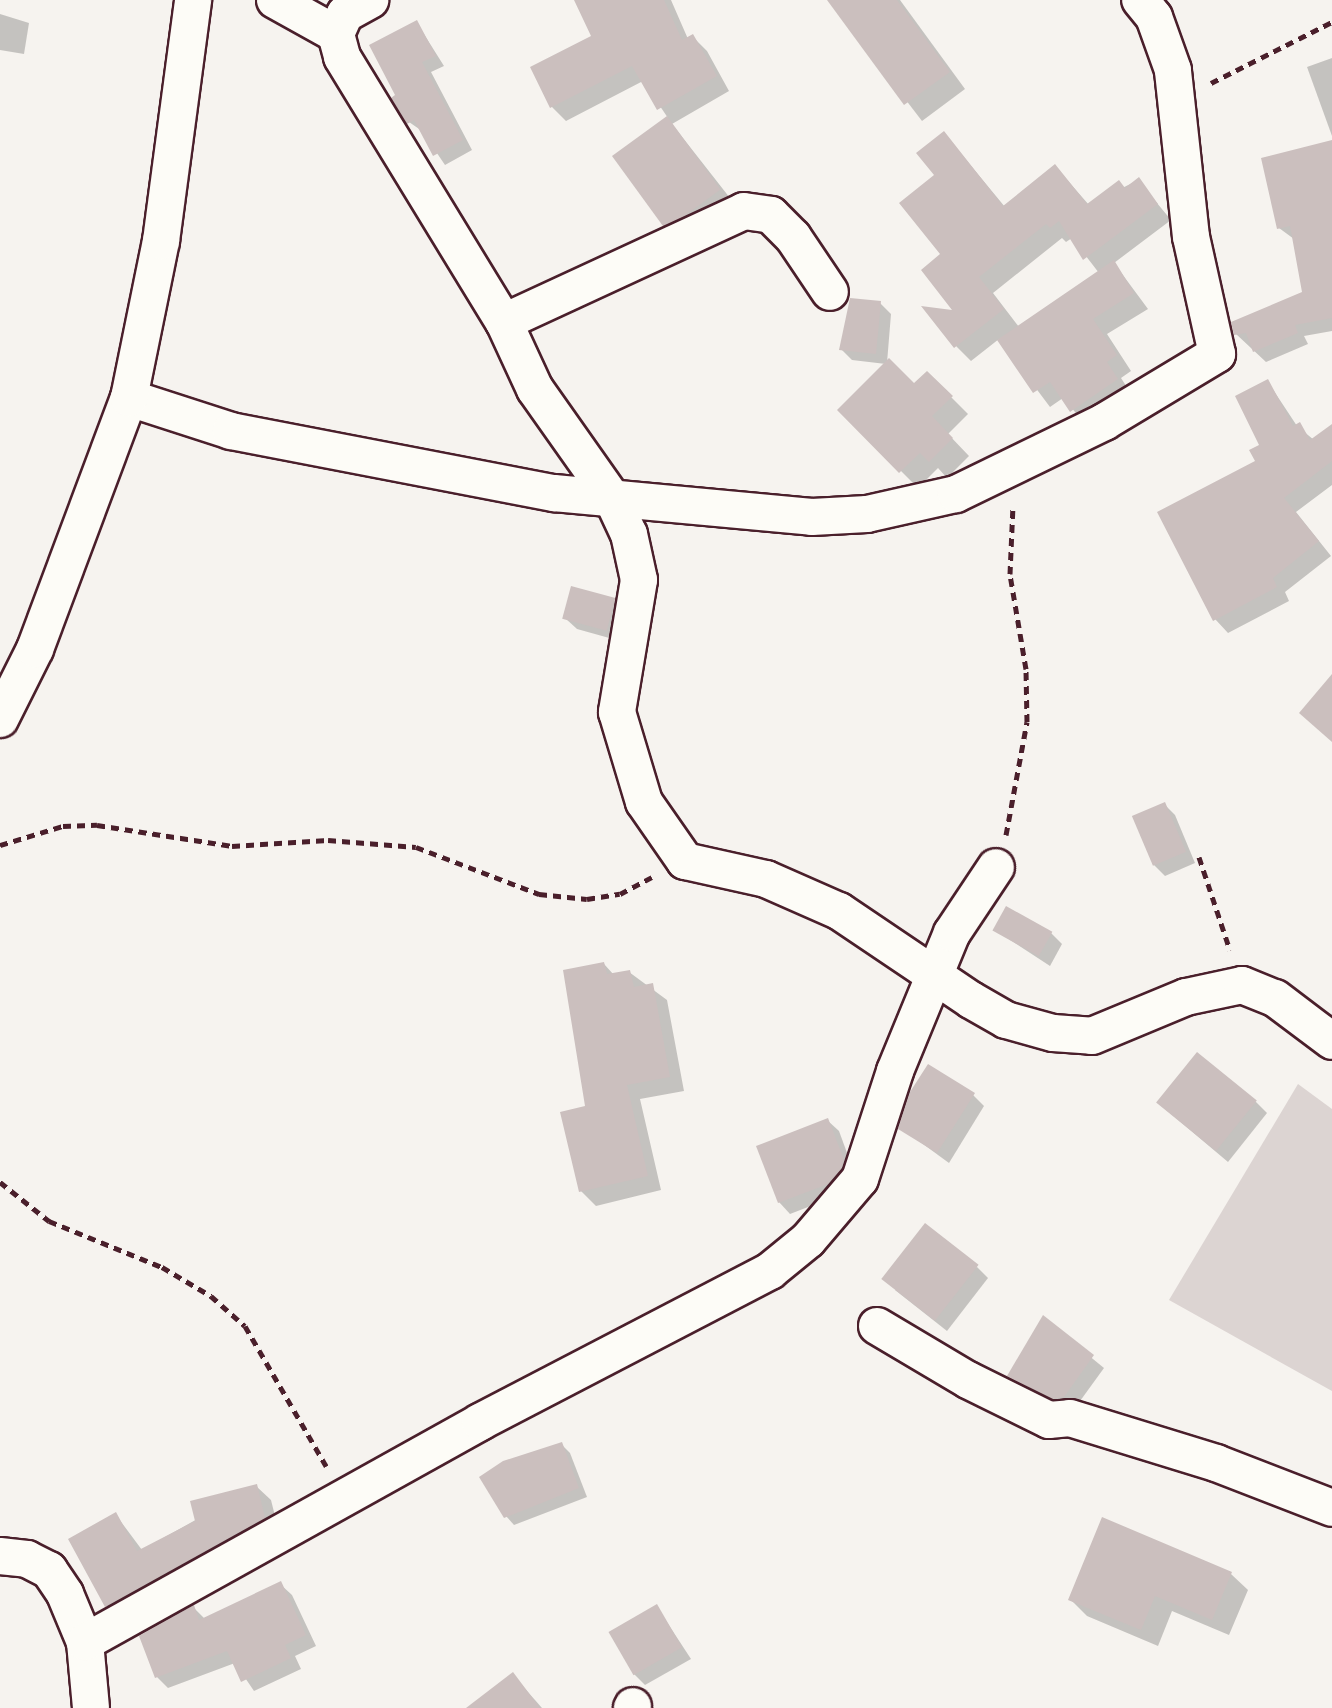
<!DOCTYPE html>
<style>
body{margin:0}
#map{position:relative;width:1332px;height:1708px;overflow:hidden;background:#f6f3ef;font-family:Kalam,sans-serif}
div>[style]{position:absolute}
.green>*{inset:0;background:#dcd4d2}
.shadow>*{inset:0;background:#0003}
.building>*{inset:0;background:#cbbfbe;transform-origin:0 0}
.path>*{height:5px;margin-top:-2.5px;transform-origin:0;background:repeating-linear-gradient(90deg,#4a1f2b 0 8px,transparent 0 14px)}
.roads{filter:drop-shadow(2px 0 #4a1f2b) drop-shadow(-2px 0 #4a1f2b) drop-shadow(0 2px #4a1f2b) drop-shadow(0 -2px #4a1f2b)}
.minor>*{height:36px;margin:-18px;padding:0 18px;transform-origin:18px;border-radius:18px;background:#fdfcf7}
span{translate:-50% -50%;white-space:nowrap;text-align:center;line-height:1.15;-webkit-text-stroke:6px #fdfcf7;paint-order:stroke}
</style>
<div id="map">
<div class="green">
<div style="clip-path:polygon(1298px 1084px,1332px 1109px,1332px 1391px,1169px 1300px)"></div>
</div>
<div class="shadow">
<div style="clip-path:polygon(576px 0,671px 0,688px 39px,692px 36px,707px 51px,729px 91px,672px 124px,737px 207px,682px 241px,665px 224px,668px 118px,643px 81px,566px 121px,552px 107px,533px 68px,593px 37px)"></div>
<div style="clip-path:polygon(829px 0,900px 0,965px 89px,922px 121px)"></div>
<div style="clip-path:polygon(0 14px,29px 23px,24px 54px,0 50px)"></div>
<div style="clip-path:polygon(417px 23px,444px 66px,431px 72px,472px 150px,445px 165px,422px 131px,409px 122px)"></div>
<div style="clip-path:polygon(1332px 58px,1332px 136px,1307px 67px)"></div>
<div style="clip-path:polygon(evenodd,944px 133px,1005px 207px,1055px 166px,1089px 205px,1138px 180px,1171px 220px,1114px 263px,1148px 309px,1107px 334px,1131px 371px,1121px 378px,1132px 395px,1087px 426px,1063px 398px,1050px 407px,999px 339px,971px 361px,956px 346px,957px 312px,943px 255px,937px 175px,944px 133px,1062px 238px,1066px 242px,1072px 238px,1099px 273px,1019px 327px,993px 293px,1062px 238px)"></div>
<div style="clip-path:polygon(1263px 160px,1332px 237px,1332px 331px,1304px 336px,1308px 344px,1266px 362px,1236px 334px,1304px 293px,1294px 239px,1279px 228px)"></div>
<div style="clip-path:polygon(880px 303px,891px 314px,887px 363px,914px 386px,927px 373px,968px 414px,948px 434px,969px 456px,947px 478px,938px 468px,918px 488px,840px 410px,886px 364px,852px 360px,841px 349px)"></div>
<div style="clip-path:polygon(1268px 382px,1297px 426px,1314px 440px,1332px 444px,1332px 485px,1296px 512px,1331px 556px,1285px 592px,1289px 601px,1228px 633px,1215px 619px,1262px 446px)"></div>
<div style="clip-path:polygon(614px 600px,625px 611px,620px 641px,577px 629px,565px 618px)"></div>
<div style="clip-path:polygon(1164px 804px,1175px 815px,1195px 863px,1165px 876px,1154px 865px)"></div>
<div style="clip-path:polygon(995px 930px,1051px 933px,1062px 944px,1050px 966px)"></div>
<div style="clip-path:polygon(604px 964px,614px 975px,629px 972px,667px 1000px,684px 1091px,640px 1099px,661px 1190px,596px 1206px,581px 1191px)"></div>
<div style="clip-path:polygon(973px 1095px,984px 1106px,949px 1163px,901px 1128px)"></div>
<div style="clip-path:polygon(1256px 1102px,1267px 1113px,1228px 1162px,1158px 1103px)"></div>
<div style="clip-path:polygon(827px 1120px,839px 1131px,854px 1172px,839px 1195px,790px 1214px,779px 1202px)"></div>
<div style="clip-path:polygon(977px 1267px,988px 1278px,947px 1331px,895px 1290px)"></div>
<div style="clip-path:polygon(1043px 1318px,1104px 1368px,1075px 1408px,1066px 1409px,1009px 1375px)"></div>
<div style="clip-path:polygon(561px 1444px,570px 1453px,587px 1497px,514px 1525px,506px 1516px)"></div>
<div style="clip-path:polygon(256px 1486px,271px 1500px,279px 1532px,121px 1620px,107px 1606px,116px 1515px,142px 1550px)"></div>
<div style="clip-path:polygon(1231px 1574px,1248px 1590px,1229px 1635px,1172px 1611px,1158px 1646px,1087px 1616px,1070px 1599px)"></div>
<div style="clip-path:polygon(280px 1584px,292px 1595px,316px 1646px,295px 1656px,301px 1669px,254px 1691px,235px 1663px,168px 1688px,157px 1677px,194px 1608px,205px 1619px)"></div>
<div style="clip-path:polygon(657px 1607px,691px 1659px,645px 1685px,634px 1674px)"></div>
<div style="clip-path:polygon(513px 1675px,542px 1708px,469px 1708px)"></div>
</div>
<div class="building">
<div style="clip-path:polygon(574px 0,664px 0,682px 40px,693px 34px,717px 76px,657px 110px,632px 66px,550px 108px,530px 67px,591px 36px)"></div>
<div style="clip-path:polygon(827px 0,897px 0,950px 72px,904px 105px)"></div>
<div style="clip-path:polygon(417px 20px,436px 56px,422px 62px,463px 140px,433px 156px,414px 120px,407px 124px,391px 98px,395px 95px,369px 45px)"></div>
<div style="left:667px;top:116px;width:91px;height:68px;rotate:54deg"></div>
<div style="clip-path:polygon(944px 131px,1003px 206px,1055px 164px,1087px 204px,1119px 180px,1125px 188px,1139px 177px,1158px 204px,1083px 260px,1059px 221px,1050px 228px,1046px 224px,979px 277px,1004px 309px,954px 348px,921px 306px,952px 310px,921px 270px,940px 254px,899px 203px,934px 175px,916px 153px)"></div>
<div style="clip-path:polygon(1332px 140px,1332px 318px,1295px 325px,1298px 333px,1253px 352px,1246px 333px,1234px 335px,1231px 322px,1302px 292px,1290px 226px,1277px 229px,1261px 158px)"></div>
<div style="clip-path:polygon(1114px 260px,1134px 293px,1093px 319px,1117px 355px,1107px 362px,1118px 379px,1070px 412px,1050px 382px,1033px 393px,997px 340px)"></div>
<div style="clip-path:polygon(850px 298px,881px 301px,876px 354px,839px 350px)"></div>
<div style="clip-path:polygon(889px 358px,914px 383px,927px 371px,953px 396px,932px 416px,953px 438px,929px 462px,920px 453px,899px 473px,837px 410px)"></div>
<div style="clip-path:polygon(1268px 379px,1293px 426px,1300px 422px,1310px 440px,1332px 424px,1332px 461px,1284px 498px,1319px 541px,1273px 578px,1277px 587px,1213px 621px,1157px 512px,1255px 461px,1249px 450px,1259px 445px,1235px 396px)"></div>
<div style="left:571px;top:586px;width:46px;height:34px;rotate:15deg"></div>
<div style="clip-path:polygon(1332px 674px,1332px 742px,1299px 713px)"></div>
<div style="left:1165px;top:802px;width:54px;height:36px;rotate:67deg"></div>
<div style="left:1006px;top:906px;width:53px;height:28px;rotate:29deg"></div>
<div style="clip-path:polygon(604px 962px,607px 974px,630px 970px,634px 987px,653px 983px,670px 1077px,627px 1085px,648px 1176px,579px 1192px,560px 1112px,585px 1106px,563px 970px)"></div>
<div style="left:1197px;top:1052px;width:77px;height:65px;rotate:39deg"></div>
<div style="clip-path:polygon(928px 1064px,975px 1093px,937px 1153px,898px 1129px,910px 1092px)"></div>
<div style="clip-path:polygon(828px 1118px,844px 1160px,841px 1169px,828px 1184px,778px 1203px,756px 1146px)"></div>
<div style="left:925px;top:1223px;width:68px;height:71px;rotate:38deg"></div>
<div style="clip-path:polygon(1043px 1315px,1094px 1355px,1064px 1397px,1053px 1399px,1007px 1376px)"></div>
<div style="clip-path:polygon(562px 1442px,579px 1488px,504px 1518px,479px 1477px,503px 1461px)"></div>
<div style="clip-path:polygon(257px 1484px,265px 1518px,105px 1607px,68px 1539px,116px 1512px,137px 1551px,195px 1521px,190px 1501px)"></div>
<div style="clip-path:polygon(1102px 1517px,1232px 1572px,1212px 1620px,1155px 1596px,1141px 1630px,1068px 1600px)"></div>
<div style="clip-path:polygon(281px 1581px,306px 1635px,285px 1645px,291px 1658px,241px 1682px,227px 1651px,155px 1678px,139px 1636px,194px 1605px,199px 1620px)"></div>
<div style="left:657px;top:1604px;width:50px;height:56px;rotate:60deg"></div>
<div style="clip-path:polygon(513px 1672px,540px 1708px,466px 1708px)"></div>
</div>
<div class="path">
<div style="left:1211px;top:83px;width:136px;rotate:-26.8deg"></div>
<div style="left:1006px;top:835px;width:115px;rotate:-79.5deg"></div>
<div style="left:1027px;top:722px;width:53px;rotate:-91.1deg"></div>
<div style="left:1026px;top:669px;width:96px;rotate:-99.6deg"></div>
<div style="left:1010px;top:574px;width:69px;rotate:-87.5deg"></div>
<div style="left:0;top:845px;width:66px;rotate:-16.8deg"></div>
<div style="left:63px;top:826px;width:34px;rotate:-2deg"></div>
<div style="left:97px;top:825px;width:137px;rotate:8.8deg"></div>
<div style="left:232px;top:846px;width:96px;rotate:-3.6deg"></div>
<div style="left:328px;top:840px;width:88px;rotate:4.5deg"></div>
<div style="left:416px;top:847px;width:132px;rotate:20.9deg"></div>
<div style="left:539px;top:894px;width:48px;rotate:5.9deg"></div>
<div style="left:587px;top:899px;width:33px;rotate:-9deg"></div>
<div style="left:620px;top:894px;width:36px;rotate:-28deg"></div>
<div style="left:1199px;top:857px;width:98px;rotate:71.6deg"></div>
<div style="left:0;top:1182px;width:63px;rotate:38.5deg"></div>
<div style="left:49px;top:1221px;width:122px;rotate:22.2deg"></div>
<div style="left:162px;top:1267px;width:57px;rotate:30.6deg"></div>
<div style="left:211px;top:1296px;width:45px;rotate:41.4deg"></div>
<div style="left:245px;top:1326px;width:162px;rotate:59.9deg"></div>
</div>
<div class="roads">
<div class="minor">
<div style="left:275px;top:0;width:70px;rotate:29.1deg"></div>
<div style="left:336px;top:34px;width:24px;rotate:75deg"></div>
<div style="left:342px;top:57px;width:311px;rotate:58.6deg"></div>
<div style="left:504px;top:322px;width:74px;rotate:65.2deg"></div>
<div style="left:535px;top:389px;width:133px;rotate:54.8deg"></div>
<div style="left:612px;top:498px;width:40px;rotate:65deg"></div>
<div style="left:629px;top:534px;width:47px;rotate:77.7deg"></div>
<div style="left:639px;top:580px;width:134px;rotate:99.5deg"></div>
<div style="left:617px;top:712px;width:94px;rotate:73.3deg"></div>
<div style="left:644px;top:802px;width:72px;rotate:55.2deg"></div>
<div style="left:685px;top:861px;width:83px;rotate:12.5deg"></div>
<div style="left:766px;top:879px;width:80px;rotate:23.7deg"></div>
<div style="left:839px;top:911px;width:159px;rotate:34deg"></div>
<div style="left:971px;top:1000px;width:40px;rotate:29.7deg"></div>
<div style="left:1006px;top:1020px;width:49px;rotate:15.5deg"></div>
<div style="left:1053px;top:1033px;width:39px;rotate:4deg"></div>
<div style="left:1092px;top:1036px;width:102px;rotate:-22.5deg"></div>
<div style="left:1186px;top:997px;width:57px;rotate:-12.1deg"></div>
<div style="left:1242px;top:985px;width:35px;rotate:22deg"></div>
<div style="left:1275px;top:998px;width:71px;rotate:37deg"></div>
<div style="left:336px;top:34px;width:22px;rotate:-66deg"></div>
<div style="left:345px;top:14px;width:29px;rotate:-29deg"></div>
<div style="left:504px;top:322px;width:264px;rotate:-24.8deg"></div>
<div style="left:744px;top:211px;width:27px;rotate:8deg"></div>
<div style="left:771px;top:215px;width:31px;rotate:45deg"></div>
<div style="left:793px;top:237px;width:66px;rotate:56.1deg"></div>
<div style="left:129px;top:398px;width:107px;rotate:17.9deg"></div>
<div style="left:231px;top:431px;width:329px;rotate:10.9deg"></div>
<div style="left:554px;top:493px;width:259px;rotate:5.3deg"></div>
<div style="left:812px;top:517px;width:55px;rotate:-3.1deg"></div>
<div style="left:867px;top:514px;width:91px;rotate:-12.7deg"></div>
<div style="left:956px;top:494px;width:165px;rotate:-25.9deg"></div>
<div style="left:1104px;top:422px;width:132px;rotate:-31deg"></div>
<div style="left:1217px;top:354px;width:120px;rotate:-102.5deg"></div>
<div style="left:1191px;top:237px;width:168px;rotate:-96.2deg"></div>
<div style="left:1173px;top:70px;width:56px;rotate:-109.7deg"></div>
<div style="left:1154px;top:17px;width:22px;rotate:-129deg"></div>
<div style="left:0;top:719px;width:78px;rotate:-63.4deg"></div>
<div style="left:35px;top:649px;width:268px;rotate:-69.5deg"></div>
<div style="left:129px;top:398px;width:160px;rotate:-78.5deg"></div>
<div style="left:161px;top:241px;width:243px;rotate:-82.4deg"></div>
<div style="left:877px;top:1326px;width:106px;rotate:30.7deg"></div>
<div style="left:968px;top:1380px;width:90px;rotate:26.3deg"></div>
<div style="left:1049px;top:1420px;width:21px;rotate:-5deg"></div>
<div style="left:1070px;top:1418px;width:153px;rotate:17.1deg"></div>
<div style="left:1216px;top:1463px;width:124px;rotate:21.2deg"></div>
<div style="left:0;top:1556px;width:27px;rotate:6deg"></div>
<div style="left:27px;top:1559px;width:25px;rotate:27deg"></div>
<div style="left:49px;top:1570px;width:29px;rotate:56deg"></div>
<div style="left:65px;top:1594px;width:52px;rotate:67.4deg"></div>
<div style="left:85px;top:1642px;width:66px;rotate:84.8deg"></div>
<div style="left:85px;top:1642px;width:452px;rotate:-29.1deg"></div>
<div style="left:480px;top:1422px;width:327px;rotate:-27.5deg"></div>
<div style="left:770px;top:1271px;width:49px;rotate:-39.2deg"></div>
<div style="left:808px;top:1240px;width:80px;rotate:-49.6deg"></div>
<div style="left:860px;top:1179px;width:114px;rotate:-72deg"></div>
<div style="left:895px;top:1071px;width:149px;rotate:-67.6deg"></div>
<div style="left:952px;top:933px;width:79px;rotate:-56.3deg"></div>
<div style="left:632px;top:1708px;width:2px;rotate:-63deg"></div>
</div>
</div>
</div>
